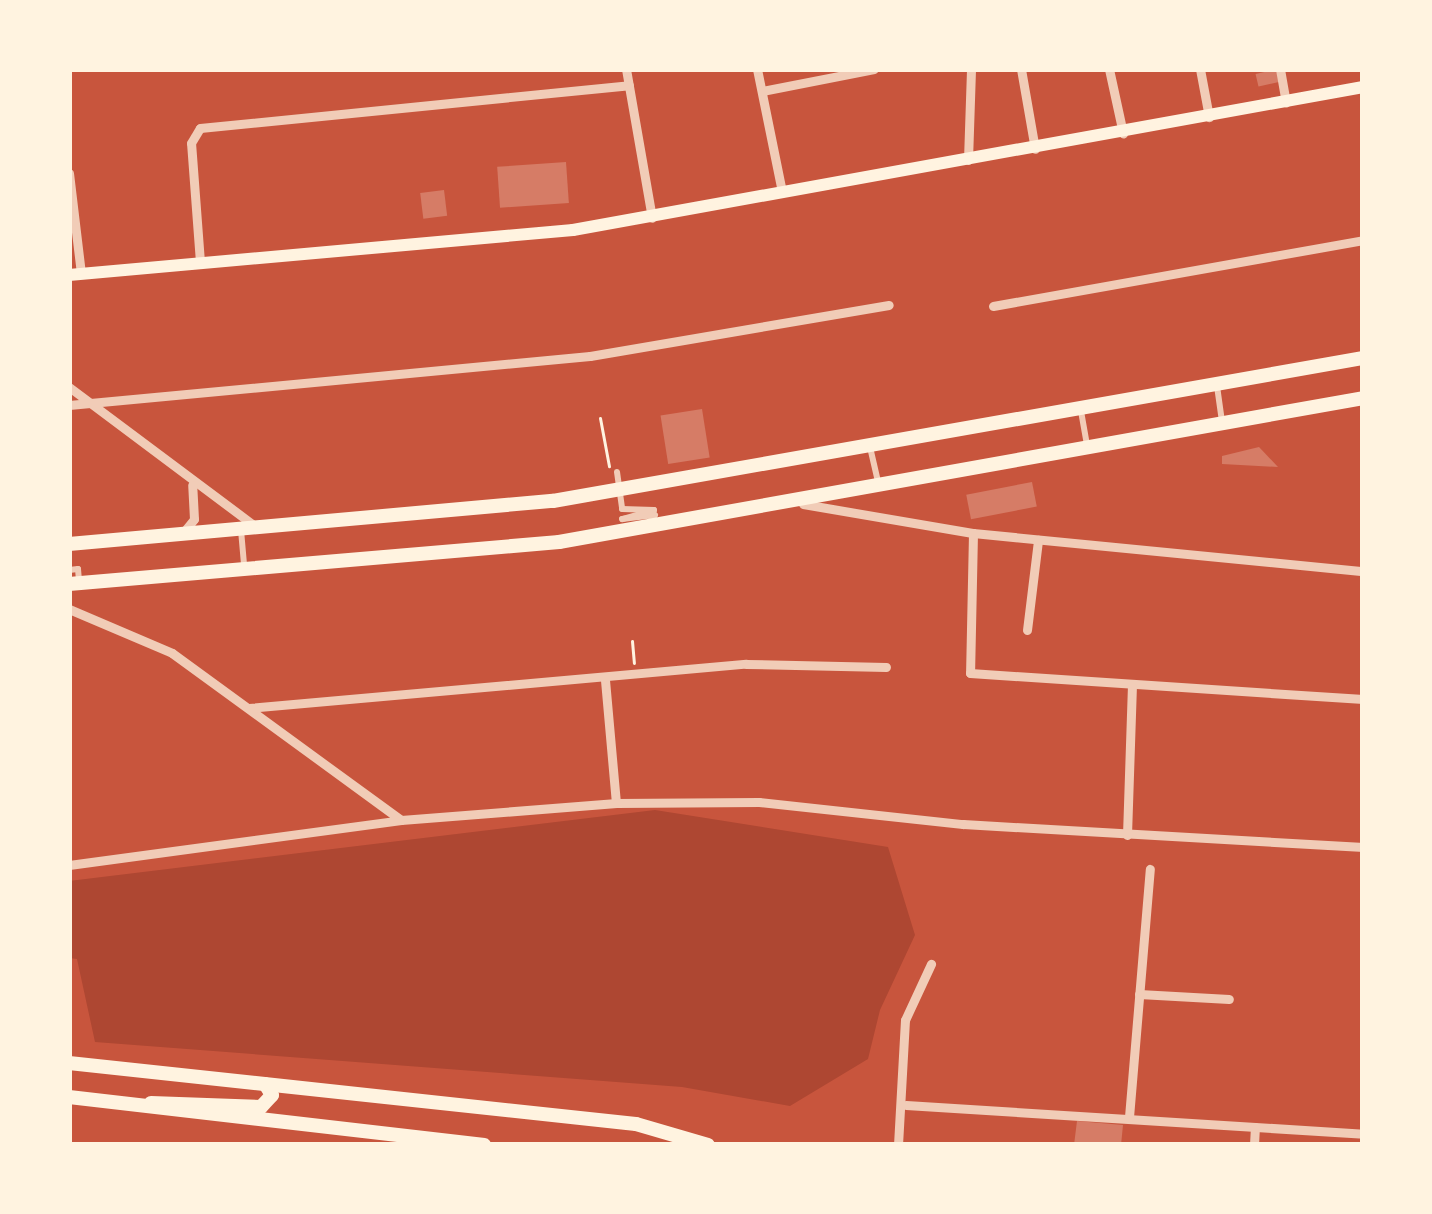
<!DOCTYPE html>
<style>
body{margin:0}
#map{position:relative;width:1432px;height:1214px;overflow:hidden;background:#c8553d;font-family:Manrope,sans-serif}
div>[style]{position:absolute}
.green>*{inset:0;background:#ae4732}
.building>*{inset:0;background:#d67c66;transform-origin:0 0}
.path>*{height:3px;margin:-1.5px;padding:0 1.5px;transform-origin:1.5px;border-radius:1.5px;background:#fff3e0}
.pedestrian>*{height:6px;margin:-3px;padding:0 3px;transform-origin:3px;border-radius:3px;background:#f1ccb7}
.minor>*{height:9px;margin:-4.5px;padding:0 4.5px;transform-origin:4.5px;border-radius:4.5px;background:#f1ccb7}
.secondary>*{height:12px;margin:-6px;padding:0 6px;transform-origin:6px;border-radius:6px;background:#fff3e0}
.primary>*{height:14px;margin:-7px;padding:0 7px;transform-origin:7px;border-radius:7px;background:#fff3e0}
span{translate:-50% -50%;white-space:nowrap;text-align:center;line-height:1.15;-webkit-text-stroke:9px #fff3e0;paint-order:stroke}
.frame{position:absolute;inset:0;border:72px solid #fff3e0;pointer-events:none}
</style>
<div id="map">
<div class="green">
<div style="clip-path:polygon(655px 810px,888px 847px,915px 935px,880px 1010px,868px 1059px,790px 1106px,682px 1087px,95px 1042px,77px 959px,69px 958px,69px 881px)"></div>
</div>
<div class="building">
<div style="left:1277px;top:69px;width:13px;height:22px;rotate:77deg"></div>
<div style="left:566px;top:162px;width:41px;height:69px;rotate:86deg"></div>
<div style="left:444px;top:190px;width:26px;height:24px;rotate:83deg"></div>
<div style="left:702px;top:409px;width:49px;height:42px;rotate:81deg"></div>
<div style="clip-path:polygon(1259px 447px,1278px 467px,1222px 464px,1222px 456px)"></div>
<div style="left:1032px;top:482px;width:25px;height:67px;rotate:79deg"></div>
<div style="clip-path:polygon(1077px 1121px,1123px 1125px,1121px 1145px,1074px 1145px)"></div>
</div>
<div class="path">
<div style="left:600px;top:418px;width:49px;rotate:79.4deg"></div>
<div style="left:632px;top:641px;width:22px;rotate:85deg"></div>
</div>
<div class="pedestrian">
<div style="left:1217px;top:386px;width:34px;rotate:82deg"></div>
<div style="left:1081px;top:411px;width:35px;rotate:80deg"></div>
<div style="left:870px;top:447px;width:39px;rotate:77deg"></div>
<div style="left:617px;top:472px;width:37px;rotate:82deg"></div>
<div style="left:622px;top:509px;width:32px;rotate:2deg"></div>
<div style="left:654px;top:510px;width:33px;rotate:164deg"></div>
<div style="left:622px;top:519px;width:33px;rotate:-7deg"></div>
<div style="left:655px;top:515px;width:8px;rotate:130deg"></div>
<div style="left:241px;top:530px;width:38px;rotate:85deg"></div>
<div style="left:69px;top:570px;width:9px;rotate:-6deg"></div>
<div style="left:78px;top:569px;width:12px;rotate:85deg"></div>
</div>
<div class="minor">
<div style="left:626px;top:69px;width:151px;rotate:80.1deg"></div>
<div style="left:757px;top:69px;width:126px;rotate:78.5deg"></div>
<div style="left:1021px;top:69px;width:81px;rotate:80.1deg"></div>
<div style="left:1109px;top:69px;width:66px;rotate:77.7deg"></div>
<div style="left:1200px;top:69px;width:49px;rotate:79.4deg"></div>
<div style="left:1280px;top:69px;width:34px;rotate:80deg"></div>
<div style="left:762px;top:91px;width:114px;rotate:-11.1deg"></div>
<div style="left:968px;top:160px;width:91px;rotate:-88.1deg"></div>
<div style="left:69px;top:173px;width:101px;rotate:83.2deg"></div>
<div style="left:200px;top:262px;width:119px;rotate:-94.3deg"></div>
<div style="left:191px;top:143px;width:17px;rotate:-59deg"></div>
<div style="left:200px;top:128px;width:431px;rotate:-5.7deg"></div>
<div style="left:993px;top:306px;width:376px;rotate:-10.1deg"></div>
<div style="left:69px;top:387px;width:234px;rotate:36.8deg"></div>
<div style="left:69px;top:405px;width:523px;rotate:-5.37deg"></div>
<div style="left:590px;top:356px;width:303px;rotate:-9.7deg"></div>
<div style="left:803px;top:504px;width:172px;rotate:9.7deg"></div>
<div style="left:973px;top:533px;width:392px;rotate:5.6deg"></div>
<div style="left:973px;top:533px;width:140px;rotate:91.2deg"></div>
<div style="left:970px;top:673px;width:394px;rotate:3.8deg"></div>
<div style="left:182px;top:534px;width:19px;rotate:-51deg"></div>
<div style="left:194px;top:519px;width:34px;rotate:-93deg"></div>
<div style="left:69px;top:609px;width:112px;rotate:23.1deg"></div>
<div style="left:172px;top:653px;width:283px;rotate:36.1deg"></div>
<div style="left:1027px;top:630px;width:91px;rotate:-83deg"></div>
<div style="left:605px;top:680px;width:123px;rotate:84.9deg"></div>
<div style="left:249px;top:708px;width:499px;rotate:-5.1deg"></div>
<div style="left:746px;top:664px;width:140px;rotate:1.2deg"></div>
<div style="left:1127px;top:835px;width:148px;rotate:-88.1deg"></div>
<div style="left:69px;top:865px;width:335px;rotate:-7.7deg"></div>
<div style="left:401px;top:820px;width:216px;rotate:-4.5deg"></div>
<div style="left:616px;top:803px;width:143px;rotate:-0.4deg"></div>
<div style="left:759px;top:802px;width:205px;rotate:6.2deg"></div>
<div style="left:963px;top:824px;width:401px;rotate:3.3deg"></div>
<div style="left:1139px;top:994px;width:90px;rotate:3.2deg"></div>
<div style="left:906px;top:1105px;width:458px;rotate:3.6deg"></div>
<div style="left:1129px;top:1117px;width:249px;rotate:-85.2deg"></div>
<div style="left:898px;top:1145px;width:125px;rotate:-86.8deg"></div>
<div style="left:905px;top:1020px;width:62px;rotate:-65.1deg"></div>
<div style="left:1254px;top:1145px;width:18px;rotate:-87deg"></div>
</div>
<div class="secondary">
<div style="left:69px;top:275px;width:506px;rotate:-5.1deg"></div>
<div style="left:573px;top:230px;width:803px;rotate:-10.26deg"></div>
</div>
<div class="primary">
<div style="left:69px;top:544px;width:486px;rotate:-5.1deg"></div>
<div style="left:553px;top:501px;width:823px;rotate:-10.01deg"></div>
<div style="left:69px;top:584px;width:492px;rotate:-4.9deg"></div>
<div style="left:559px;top:542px;width:817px;rotate:-10.15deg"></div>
<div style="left:69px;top:1063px;width:570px;rotate:6.14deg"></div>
<div style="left:636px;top:1124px;width:75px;rotate:16.3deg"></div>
<div style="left:69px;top:1097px;width:418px;rotate:6.6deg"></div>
<div style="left:151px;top:1103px;width:110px;rotate:2.1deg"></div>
<div style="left:261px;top:1107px;width:16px;rotate:-47deg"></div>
<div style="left:272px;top:1095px;width:13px;rotate:-122deg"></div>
</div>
<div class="frame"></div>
</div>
